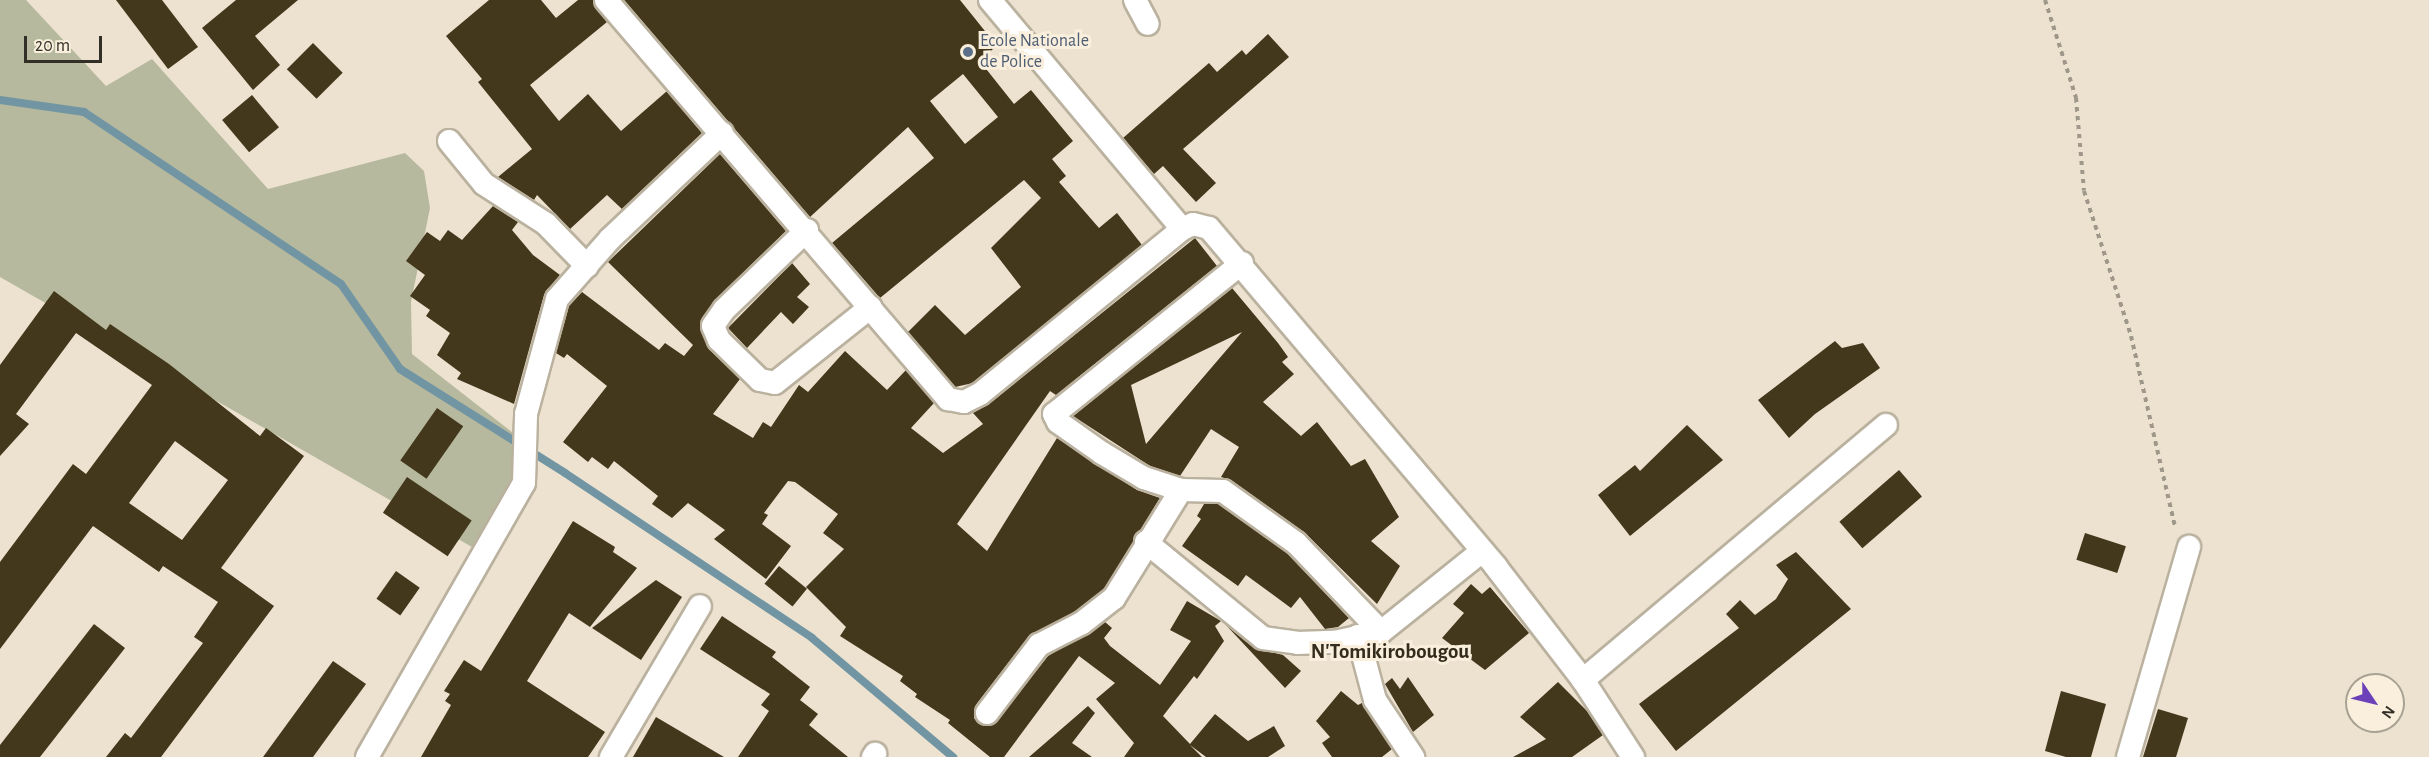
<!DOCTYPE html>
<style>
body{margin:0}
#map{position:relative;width:2429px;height:757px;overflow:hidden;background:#ece2cf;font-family:"Alegreya Sans",sans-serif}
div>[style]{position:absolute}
.green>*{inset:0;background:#b6b99d}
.stream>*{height:8px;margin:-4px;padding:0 4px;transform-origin:4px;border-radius:4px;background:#7195a3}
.building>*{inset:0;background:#43371c;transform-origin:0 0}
.path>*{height:4px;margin-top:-2px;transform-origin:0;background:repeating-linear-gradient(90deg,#9f988a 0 4.5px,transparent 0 9px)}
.roads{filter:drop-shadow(2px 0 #bab19f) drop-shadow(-2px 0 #bab19f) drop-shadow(0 2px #bab19f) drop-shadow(0 -2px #bab19f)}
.minor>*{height:22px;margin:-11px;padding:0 11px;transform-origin:11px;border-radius:11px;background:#fff}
.dots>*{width:16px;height:16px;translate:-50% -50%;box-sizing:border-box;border:3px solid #f9efdc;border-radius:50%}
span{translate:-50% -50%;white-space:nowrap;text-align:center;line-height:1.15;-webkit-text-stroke:6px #f9efdc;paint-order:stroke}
.service-label{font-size:18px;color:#4e5e75}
.left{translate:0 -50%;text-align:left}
.quarter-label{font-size:21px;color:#342c1d;font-weight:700}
.north{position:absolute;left:2345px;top:673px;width:60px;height:60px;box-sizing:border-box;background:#f9efdc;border:2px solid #a9a294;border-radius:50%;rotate:125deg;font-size:16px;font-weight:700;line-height:24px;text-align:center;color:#322f27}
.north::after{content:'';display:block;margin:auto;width:21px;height:27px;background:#6c40b8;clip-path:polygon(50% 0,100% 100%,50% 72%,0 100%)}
.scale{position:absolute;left:24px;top:36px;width:78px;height:27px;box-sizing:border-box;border:3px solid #322f27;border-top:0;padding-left:8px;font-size:18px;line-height:21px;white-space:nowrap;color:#322f27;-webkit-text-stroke:4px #f9efdc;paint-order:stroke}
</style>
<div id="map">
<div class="green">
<div style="clip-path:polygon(0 0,26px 0,106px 86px,152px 59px,268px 189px,405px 153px,424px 171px,430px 208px,411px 302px,412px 354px,517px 436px,527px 484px,486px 555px,0 277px)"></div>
</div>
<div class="stream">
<div style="left:0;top:100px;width:85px;rotate:8.1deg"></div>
<div style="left:84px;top:112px;width:309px;rotate:33.8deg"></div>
<div style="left:341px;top:284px;width:103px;rotate:55.2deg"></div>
<div style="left:400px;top:369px;width:195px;rotate:32.2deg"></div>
<div style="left:565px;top:473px;width:297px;rotate:33.7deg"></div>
<div style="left:812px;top:638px;width:185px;rotate:40.2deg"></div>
</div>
<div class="building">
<div style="clip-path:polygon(116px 0,162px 0,198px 47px,168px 69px)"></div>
<div style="clip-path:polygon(236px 0,298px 0,255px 36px,280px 65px,253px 90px,202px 28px)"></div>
<div style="clip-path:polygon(489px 0,541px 0,556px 18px,578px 0,593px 0,607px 22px,530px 85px,559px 121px,588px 94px,621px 131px,667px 91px,702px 133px,622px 209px,607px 195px,570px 229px,537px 195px,534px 200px,498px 177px,532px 149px,478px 82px,482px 79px,446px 36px)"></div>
<div style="clip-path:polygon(evenodd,624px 0,960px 0,997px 46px,979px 60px,1014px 104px,1031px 90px,1073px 141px,1052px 159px,1066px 176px,1059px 182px,1099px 228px,1117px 213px,1142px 245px,973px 383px,955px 387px,908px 332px,935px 305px,965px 335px,1021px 287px,991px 248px,1041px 198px,1024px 180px,880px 298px,832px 243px,934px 158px,908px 127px,810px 217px,624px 0,963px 74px,998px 117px,965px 144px,930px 101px,963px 74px)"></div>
<div style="clip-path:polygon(1268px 34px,1289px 57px,1183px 149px,1216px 183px,1196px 202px,1163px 166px,1154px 174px,1123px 138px,1209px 63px,1217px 72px,1242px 50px,1246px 55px)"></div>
<div style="left:313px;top:43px;width:42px;height:37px;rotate:45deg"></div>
<div style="left:252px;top:95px;width:42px;height:39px;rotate:50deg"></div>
<div style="clip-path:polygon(720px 154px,786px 231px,715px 300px,700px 324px,709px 349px,740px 379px,713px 414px,753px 438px,763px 422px,771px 427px,799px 385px,808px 392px,845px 351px,887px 390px,906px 370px,934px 403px,911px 428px,943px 453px,983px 424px,973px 413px,989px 404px,1195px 238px,1217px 266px,1056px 395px,1050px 391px,957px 524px,987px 551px,1057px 438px,1137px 490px,1160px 498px,1104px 589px,1075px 612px,1029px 636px,976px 705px,974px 718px,979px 724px,993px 725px,1048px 656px,1105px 622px,1112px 628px,1104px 638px,1110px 646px,1160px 685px,1191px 641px,1170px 630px,1187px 601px,1221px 621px,1215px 626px,1224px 641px,1197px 679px,1194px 676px,1163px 716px,1190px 744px,1215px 714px,1248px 741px,1274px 726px,1285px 746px,1268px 757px,1206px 757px,1190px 745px,1202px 757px,1124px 757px,1134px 743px,1096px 699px,1115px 683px,1079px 656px,1004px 757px,990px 757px,948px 723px,950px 720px,915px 697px,917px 694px,900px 681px,903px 676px,840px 636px,846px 627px,806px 587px,844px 549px,823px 533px,838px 514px,795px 482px,788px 481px,764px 513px,768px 515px,762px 524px,791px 546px,766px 579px,714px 539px,725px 530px,688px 503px,672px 518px,652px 504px,658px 496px,614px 461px,608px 469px,592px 457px,588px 462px,563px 442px,607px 386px,567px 354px,564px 358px,556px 353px,569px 306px,582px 292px,659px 350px,665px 343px,684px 356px,693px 345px,608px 262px)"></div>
<div style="clip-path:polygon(493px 206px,518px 222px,512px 230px,533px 255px,560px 275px,544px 295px,514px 404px,457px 379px,461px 373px,437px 355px,450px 333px,426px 316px,430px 310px,410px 296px,425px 275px,406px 261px,427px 232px,440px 241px,448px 230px,462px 240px)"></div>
<div style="clip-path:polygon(792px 263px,810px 284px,797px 297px,809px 307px,793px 324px,781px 312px,747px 348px,728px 328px)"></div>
<div style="clip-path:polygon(evenodd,1232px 288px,1278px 343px,1288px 357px,1282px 362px,1294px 374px,1263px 402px,1301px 436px,1317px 422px,1351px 466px,1365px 459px,1399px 517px,1371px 541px,1400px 566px,1377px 604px,1304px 532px,1231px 480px,1221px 477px,1239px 447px,1211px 429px,1180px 476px,1150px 466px,1073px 416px,1232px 288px,1242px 332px,1146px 444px,1131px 385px,1242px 332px)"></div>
<div style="clip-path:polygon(evenodd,54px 291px,106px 330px,110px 324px,169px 364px,260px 436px,266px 428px,304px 456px,221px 568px,274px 606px,161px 757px,106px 757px,125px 733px,131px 738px,203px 643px,194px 637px,218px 602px,163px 566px,159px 572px,93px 526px,0 649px,0 562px,73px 464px,86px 474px,152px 385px,76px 333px,16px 414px,29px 424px,0 456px,0 365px,54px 291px,175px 441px,228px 480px,182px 540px,129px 503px,175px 441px)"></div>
<div style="clip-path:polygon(1835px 341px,1842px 348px,1863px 343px,1880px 368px,1815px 414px,1789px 438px,1758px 400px)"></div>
<div style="left:437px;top:408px;width:32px;height:64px;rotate:35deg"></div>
<div style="clip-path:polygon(1687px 425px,1723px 460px,1630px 536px,1598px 495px,1635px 465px,1640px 471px)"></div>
<div style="left:1899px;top:470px;width:35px;height:79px;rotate:49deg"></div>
<div style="left:407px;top:477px;width:78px;height:43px;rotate:34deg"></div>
<div style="clip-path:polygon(1204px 504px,1219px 504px,1287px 553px,1349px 618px,1338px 627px,1325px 629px,1300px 597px,1291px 608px,1246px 575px,1238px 586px,1182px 546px,1201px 519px,1197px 516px)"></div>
<div style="clip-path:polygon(573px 521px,615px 547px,613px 552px,637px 568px,590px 627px,569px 613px,527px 681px,605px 732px,588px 757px,421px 757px,451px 705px,445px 701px,450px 694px,444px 691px,464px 660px,481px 671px)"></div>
<div style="left:2085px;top:533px;width:43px;height:28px;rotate:18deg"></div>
<div style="clip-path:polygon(1796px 552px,1851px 609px,1676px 751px,1639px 704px,1739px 628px,1726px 614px,1740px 600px,1755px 615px,1776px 599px,1788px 579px,1776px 565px)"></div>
<div style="left:779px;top:566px;width:36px;height:23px;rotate:39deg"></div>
<div style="left:396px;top:571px;width:29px;height:34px;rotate:35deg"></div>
<div style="clip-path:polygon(656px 580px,682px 597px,641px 660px,592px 628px)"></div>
<div style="clip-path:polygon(1471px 584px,1482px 594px,1490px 587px,1529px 633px,1485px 670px,1442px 638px,1464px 613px,1453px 604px)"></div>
<div style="clip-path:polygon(722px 616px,776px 652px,772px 657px,810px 687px,800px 700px,818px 714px,809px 725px,848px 757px,738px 757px,769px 711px,761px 705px,770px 694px,700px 649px)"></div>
<div style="clip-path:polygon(94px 624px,125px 648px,40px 757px,0 757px,0 745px)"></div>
<div style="clip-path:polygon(1225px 624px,1254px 648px,1283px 655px,1301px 671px,1285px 688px)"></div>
<div style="clip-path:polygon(333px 661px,366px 684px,313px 757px,263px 757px)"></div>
<div style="clip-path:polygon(1408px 677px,1434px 715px,1413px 732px,1385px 684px,1392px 678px,1400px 689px)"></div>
<div style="clip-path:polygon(1558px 682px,1587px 711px,1603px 735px,1572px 757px,1513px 757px,1546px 739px,1520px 717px)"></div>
<div style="clip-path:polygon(1341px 691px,1358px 705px,1362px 703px,1392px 749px,1382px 757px,1332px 757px,1322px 743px,1330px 737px,1316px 721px)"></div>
<div style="clip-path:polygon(2061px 691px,2106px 704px,2091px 757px,2066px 757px,2045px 751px)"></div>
<div style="clip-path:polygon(1088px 706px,1095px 713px,1072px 743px,1092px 757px,1029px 757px)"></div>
<div style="clip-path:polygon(2158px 709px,2188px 718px,2176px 757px,2143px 757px)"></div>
<div style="clip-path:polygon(656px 717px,724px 757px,633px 757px)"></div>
</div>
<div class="path">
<div style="left:2045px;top:0;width:103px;rotate:72.4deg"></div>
<div style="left:2076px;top:98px;width:93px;rotate:85.1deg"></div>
<div style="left:2084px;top:191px;width:152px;rotate:72deg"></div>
<div style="left:2131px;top:336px;width:196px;rotate:77deg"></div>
</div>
<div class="roads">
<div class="minor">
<div style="left:606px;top:0;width:526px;rotate:49.4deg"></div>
<div style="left:948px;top:399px;width:16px;rotate:11deg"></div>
<div style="left:964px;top:402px;width:18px;rotate:-27deg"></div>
<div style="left:980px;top:394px;width:261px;rotate:-39.2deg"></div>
<div style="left:1182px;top:229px;width:12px;rotate:-24deg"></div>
<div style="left:1193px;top:224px;width:16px;rotate:14deg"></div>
<div style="left:1209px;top:228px;width:444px;rotate:49.7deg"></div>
<div style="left:1496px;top:567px;width:143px;rotate:52.4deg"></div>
<div style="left:1583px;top:680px;width:92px;rotate:57deg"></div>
<div style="left:990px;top:0;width:299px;rotate:50deg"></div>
<div style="left:1135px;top:0;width:27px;rotate:62deg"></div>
<div style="left:449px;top:141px;width:55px;rotate:50.9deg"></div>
<div style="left:484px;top:184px;width:74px;rotate:32.8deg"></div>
<div style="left:546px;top:224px;width:59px;rotate:45.7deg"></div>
<div style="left:807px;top:230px;width:115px;rotate:136.1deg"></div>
<div style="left:724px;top:310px;width:19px;rotate:125deg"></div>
<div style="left:713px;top:326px;width:15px;rotate:67deg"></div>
<div style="left:719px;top:340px;width:57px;rotate:44.3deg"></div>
<div style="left:760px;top:380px;width:15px;rotate:11deg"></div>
<div style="left:775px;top:383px;width:122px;rotate:-38.4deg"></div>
<div style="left:1242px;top:263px;width:241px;rotate:141.2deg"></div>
<div style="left:1054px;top:414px;width:9px;rotate:63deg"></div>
<div style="left:1058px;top:422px;width:54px;rotate:35.2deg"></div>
<div style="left:1102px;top:453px;width:49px;rotate:30.8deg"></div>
<div style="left:1144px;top:478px;width:39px;rotate:18deg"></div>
<div style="left:1181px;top:490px;width:42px;rotate:1.4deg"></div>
<div style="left:1223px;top:491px;width:90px;rotate:35.5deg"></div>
<div style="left:1296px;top:543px;width:123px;rotate:46.3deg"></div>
<div style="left:1146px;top:542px;width:151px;rotate:39.4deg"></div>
<div style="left:1263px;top:638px;width:34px;rotate:8deg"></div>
<div style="left:1297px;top:643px;width:37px;rotate:-2deg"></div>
<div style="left:1334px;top:642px;width:48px;rotate:-12deg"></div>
<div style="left:1381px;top:632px;width:129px;rotate:-38.7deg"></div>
<div style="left:1358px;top:636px;width:66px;rotate:75.1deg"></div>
<div style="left:1375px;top:700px;width:69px;rotate:56.3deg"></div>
<div style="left:1583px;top:680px;width:396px;rotate:-40.1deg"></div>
<div style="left:987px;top:713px;width:86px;rotate:-52.6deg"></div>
<div style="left:1039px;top:645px;width:48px;rotate:-27.1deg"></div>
<div style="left:1082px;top:623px;width:41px;rotate:-38deg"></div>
<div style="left:1114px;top:598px;width:127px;rotate:-58.2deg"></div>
<div style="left:367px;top:757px;width:316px;rotate:-60.2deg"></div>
<div style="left:524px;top:483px;width:69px;rotate:-88.3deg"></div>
<div style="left:526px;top:414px;width:119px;rotate:-74.9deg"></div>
<div style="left:557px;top:299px;width:80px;rotate:-48.5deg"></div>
<div style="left:610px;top:239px;width:154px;rotate:-43.4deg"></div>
<div style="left:611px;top:757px;width:175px;rotate:-59.5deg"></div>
<div style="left:873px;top:757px;width:4px;rotate:-56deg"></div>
<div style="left:2128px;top:757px;width:219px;rotate:-73.8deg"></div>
</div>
</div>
<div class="dots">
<div style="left:968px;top:52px;background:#5c6f8a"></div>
</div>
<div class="service-label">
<span class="left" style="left:980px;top:52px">Ecole Nationale<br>de Police</span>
</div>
<div class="quarter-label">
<span style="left:1390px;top:652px">N'Tomikirobougou</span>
</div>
<div class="north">N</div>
<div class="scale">20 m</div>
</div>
